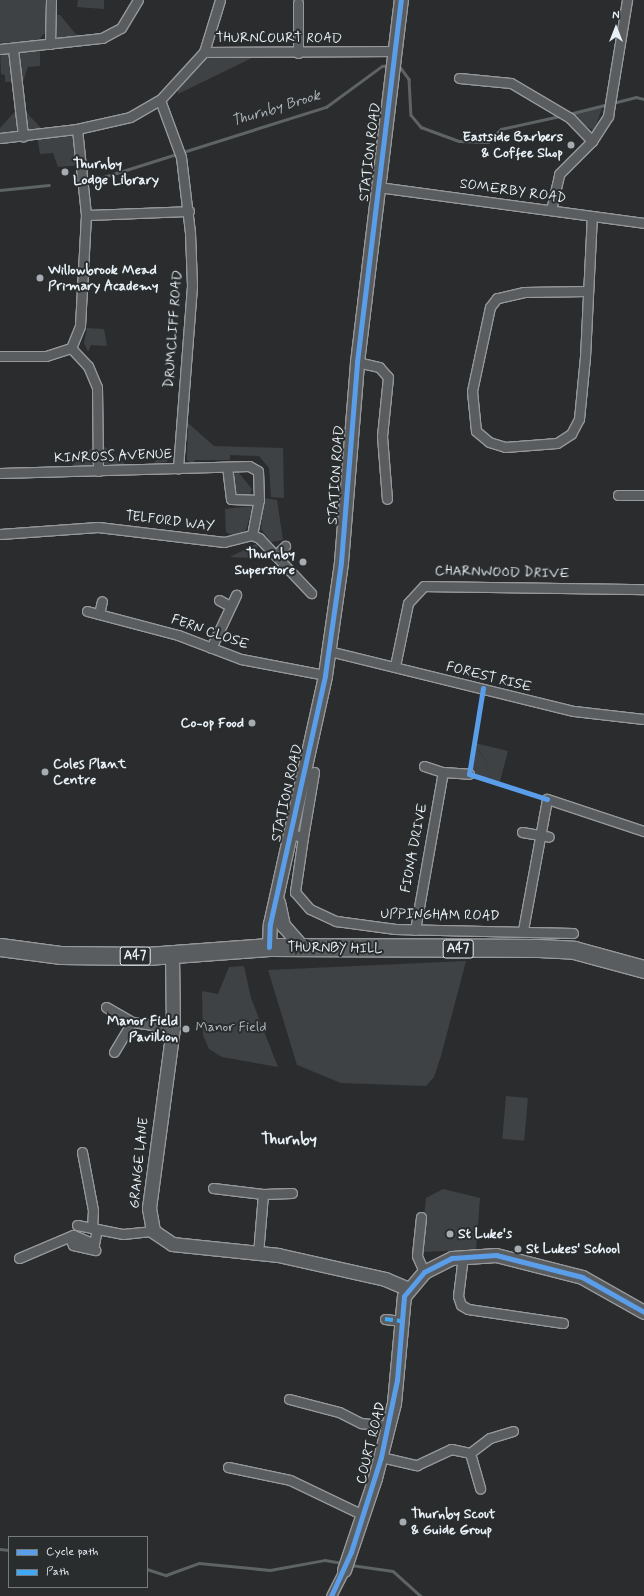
<!DOCTYPE html>
<style>
body{margin:0}
#map{position:relative;width:644px;height:1596px;overflow:hidden;background:#2b2c2d;font-family:Mynerve,sans-serif}
div>[style]{position:absolute}
.green>*{inset:0;background:#3f4244;transform-origin:0 0}
.stream>*{height:2.5px;margin:-1.25px;padding:0 1.25px;transform-origin:1.25px;border-radius:1.25px;background:#5e6365}
.roads{filter:drop-shadow(1px 0 #96989a) drop-shadow(-1px 0 #96989a) drop-shadow(0 1px #96989a) drop-shadow(0 -1px #96989a)}
.street>*{height:9px;margin:-4.5px;padding:0 4.5px;transform-origin:4.5px;border-radius:4.5px;background:#5a5d60}
.secondary>*{height:13px;margin:-6.5px;padding:0 6.5px;transform-origin:6.5px;border-radius:6.5px;background:#5a5d60}
.highway>*{height:17px;margin:-8.5px;padding:0 8.5px;transform-origin:8.5px;border-radius:8.5px;background:#5a5d60}
.quiet>*{height:4px;margin-top:-2px;transform-origin:0;background:repeating-linear-gradient(90deg,#3fa9f5 0 8px,transparent 0 12px)}
.cycleway>*{height:5px;margin:-2.5px;padding:0 2.5px;transform-origin:2.5px;border-radius:2.5px;background:#5a9eea}
.dots>*{width:11px;height:11px;translate:-50% -50%;box-sizing:border-box;border:2px solid #2a2d2e;border-radius:50%}
span{translate:-50% -50%;white-space:nowrap;text-align:center;line-height:1.15;-webkit-text-stroke:4px #2a2d2e;paint-order:stroke}
.shield-label span{padding:1px 3px;background:#2a2d2e;border:1px solid;border-radius:3px;-webkit-text-stroke-width:0}
.shield-label{font-size:13px;color:#e8f1f8;font-weight:700}
.street-label{font-size:14px;color:#e8f1f8}
.poi-label{font-size:14px;color:#e8f1f8;font-weight:700}
.right{translate:-100% -50%;text-align:right}
.left{translate:0 -50%;text-align:left}
.park-label{font-size:14px;color:#aeb5ba}
.water-label{font-size:15px;color:#acb3b9;font-style:italic}
.quarter-label{font-size:16px;color:#e8f1f8;font-weight:700}
.legend{position:absolute;left:8px;top:1536px;width:140px;height:52px;box-sizing:border-box;background:#2a2d2e;border:1px solid #767b7f;margin:0;padding:5px 7px;list-style:none;font-size:12px;color:#e8f1f8}
.legend li{display:flex;align-items:center;gap:8px;height:20px}
.legend b{width:20px;border:1px solid #767b7f}
.north{position:absolute;left:596px;top:8px;width:40px;height:40px;-webkit-text-stroke:3px #2a2d2e;paint-order:stroke;rotate:0deg;font-size:11px;font-weight:700;line-height:16px;text-align:center;color:#e8f1f8}
.north::after{content:'';display:block;margin:auto;width:14px;height:18px;background:#e8f1f8;clip-path:polygon(50% 0,100% 100%,50% 72%,0 100%)}
</style>
<div id="map">
<div class="green">
<div style="clip-path:polygon(0 0,48px 0,46px 32px,37px 41px,0 43px)"></div>
<div style="clip-path:polygon(78px 0,104px 0,104px 9px,77px 7px)"></div>
<div style="clip-path:polygon(51px 14px,60px 15px,79px 38px,50px 44px)"></div>
<div style="clip-path:polygon(40px 46px,40px 66px,28px 67px,23px 81px,5px 82px,5px 75px,1px 74px,0 49px)"></div>
<div style="clip-path:polygon(204px 52px,262px 53px,178px 94px,178px 84px)"></div>
<div style="clip-path:polygon(603px 105px,594px 131px,570px 115px,572px 113px)"></div>
<div style="clip-path:polygon(20px 106px,46px 133px,75px 129px,81px 165px,58px 167px,53px 153px,40px 154px,37px 135px,0 138px,0 128px)"></div>
<div style="clip-path:polygon(87px 328px,104px 329px,107px 346px,91px 345px,88px 352px,84px 343px)"></div>
<div style="clip-path:polygon(188px 423px,214px 446px,283px 448px,284px 498px,271px 497px,269px 468px,259px 456px,230px 455px,230px 460px,195px 460px,193px 464px,187px 460px)"></div>
<div style="clip-path:polygon(99px 442px,131px 469px,64px 472px)"></div>
<div style="clip-path:polygon(171px 450px,167px 462px,155px 463px,154px 462px)"></div>
<div style="clip-path:polygon(239px 473px,252px 489px,250px 495px,236px 496px,233px 493px,231px 474px)"></div>
<div style="clip-path:polygon(264px 498px,277px 500px,283px 540px,271px 542px,261px 529px)"></div>
<div style="clip-path:polygon(253px 506px,246px 530px,235px 537px,226px 532px,225px 509px)"></div>
<div style="clip-path:polygon(258px 543px,254px 558px,230px 557px)"></div>
<div style="clip-path:polygon(475px 743px,508px 751px,499px 785px,469px 774px,475px 744px,493px 775px)"></div>
<div style="clip-path:polygon(466px 961px,441px 1056px,434px 1077px,426px 1086px,341px 1083px,297px 1065px,268px 970px)"></div>
<div style="clip-path:polygon(244px 966px,251px 998px,278px 1067px,222px 1057px,209px 1049px,203px 1035px,202px 991px,218px 994px,229px 967px)"></div>
<div style="left:506px;top:1096px;width:22px;height:43px;rotate:5deg"></div>
<div style="clip-path:polygon(443px 1189px,480px 1198px,476px 1250px,421px 1252px,426px 1198px)"></div>
</div>
<div class="stream">
<div style="left:398px;top:64px;width:19px;rotate:54deg"></div>
<div style="left:409px;top:79px;width:36px;rotate:87deg"></div>
<div style="left:411px;top:115px;width:16px;rotate:50deg"></div>
<div style="left:421px;top:127px;width:40px;rotate:20.2deg"></div>
<div style="left:459px;top:141px;width:29px;rotate:2deg"></div>
<div style="left:488px;top:142px;width:18px;rotate:-45deg"></div>
<div style="left:501px;top:129px;width:60px;rotate:-12.4deg"></div>
<div style="left:569px;top:114px;width:69px;rotate:-14.2deg"></div>
<div style="left:636px;top:97px;width:8px;rotate:14deg"></div>
<div style="left:91px;top:181px;width:246px;rotate:-17.5deg"></div>
<div style="left:326px;top:107px;width:69px;rotate:-36.2deg"></div>
<div style="left:382px;top:66px;width:7px;rotate:-8deg"></div>
<div style="left:0;top:190px;width:49px;rotate:-5.8deg"></div>
<div style="left:0;top:1549px;width:9px;rotate:6deg"></div>
<div style="left:351px;top:1565px;width:42px;rotate:8.1deg"></div>
<div style="left:393px;top:1571px;width:38px;rotate:42deg"></div>
<div style="left:147px;top:1569px;width:20px;rotate:18deg"></div>
<div style="left:166px;top:1575px;width:35px;rotate:-20deg"></div>
<div style="left:199px;top:1563px;width:71px;rotate:5.6deg"></div>
<div style="left:270px;top:1570px;width:56px;rotate:-10.3deg"></div>
<div style="left:325px;top:1560px;width:17px;rotate:10deg"></div>
</div>
<div class="roads">
<div class="street">
<div style="left:50px;top:44px;width:44px;rotate:-88.7deg"></div>
<div style="left:0;top:49px;width:103px;rotate:-6.2deg"></div>
<div style="left:102px;top:38px;width:21px;rotate:-28deg"></div>
<div style="left:121px;top:28px;width:33px;rotate:-59deg"></div>
<div style="left:13px;top:49px;width:88px;rotate:83.4deg"></div>
<div style="left:204px;top:52px;width:54px;rotate:-72.9deg"></div>
<div style="left:298px;top:53px;width:50px;rotate:-90deg"></div>
<div style="left:459px;top:78px;width:52px;rotate:5.5deg"></div>
<div style="left:511px;top:83px;width:69px;rotate:30.7deg"></div>
<div style="left:570px;top:118px;width:32px;rotate:46deg"></div>
<div style="left:160px;top:100px;width:61px;rotate:69.8deg"></div>
<div style="left:181px;top:157px;width:77px;rotate:83.2deg"></div>
<div style="left:190px;top:233px;width:53px;rotate:87.8deg"></div>
<div style="left:192px;top:286px;width:183px;rotate:94.4deg"></div>
<div style="left:77px;top:129px;width:86px;rotate:84deg"></div>
<div style="left:86px;top:215px;width:111px;rotate:93.1deg"></div>
<div style="left:80px;top:326px;width:24px;rotate:112deg"></div>
<div style="left:71px;top:348px;width:25px;rotate:47deg"></div>
<div style="left:88px;top:366px;width:23px;rotate:67deg"></div>
<div style="left:97px;top:387px;width:84px;rotate:89.3deg"></div>
<div style="left:0;top:138px;width:78px;rotate:-6.7deg"></div>
<div style="left:77px;top:129px;width:54px;rotate:-12.8deg"></div>
<div style="left:130px;top:117px;width:34px;rotate:-30deg"></div>
<div style="left:160px;top:100px;width:65px;rotate:-47.5deg"></div>
<div style="left:204px;top:52px;width:190px;rotate:-0.3deg"></div>
<div style="left:378px;top:187px;width:268px;rotate:7.7deg"></div>
<div style="left:551px;top:210px;width:37px;rotate:-77deg"></div>
<div style="left:559px;top:174px;width:47px;rotate:-45deg"></div>
<div style="left:592px;top:141px;width:30px;rotate:-57deg"></div>
<div style="left:608px;top:116px;width:118px;rotate:-80.7deg"></div>
<div style="left:86px;top:215px;width:103px;rotate:-2.2deg"></div>
<div style="left:588px;top:291px;width:64px;rotate:179.1deg"></div>
<div style="left:524px;top:292px;width:28px;rotate:167deg"></div>
<div style="left:497px;top:298px;width:11px;rotate:128deg"></div>
<div style="left:490px;top:307px;width:86px;rotate:102.1deg"></div>
<div style="left:472px;top:391px;width:40px;rotate:84.3deg"></div>
<div style="left:476px;top:431px;width:17px;rotate:40deg"></div>
<div style="left:489px;top:442px;width:17px;rotate:17deg"></div>
<div style="left:505px;top:447px;width:52px;rotate:-4.4deg"></div>
<div style="left:557px;top:443px;width:17px;rotate:-33deg"></div>
<div style="left:571px;top:434px;width:17px;rotate:-62deg"></div>
<div style="left:579px;top:419px;width:62px;rotate:-84.5deg"></div>
<div style="left:585px;top:357px;width:141px;rotate:-87.2deg"></div>
<div style="left:0;top:356px;width:46px"></div>
<div style="left:46px;top:356px;width:26px;rotate:-18deg"></div>
<div style="left:357px;top:362px;width:23px;rotate:13deg"></div>
<div style="left:379px;top:367px;width:13px;rotate:48deg"></div>
<div style="left:388px;top:377px;width:59px;rotate:95.8deg"></div>
<div style="left:382px;top:436px;width:63px;rotate:85.5deg"></div>
<div style="left:0;top:473px;width:249px;rotate:-1.6deg"></div>
<div style="left:249px;top:466px;width:10px;rotate:29deg"></div>
<div style="left:258px;top:471px;width:29px;rotate:88deg"></div>
<div style="left:259px;top:500px;width:28px;rotate:-178deg"></div>
<div style="left:231px;top:499px;width:32px;rotate:-97deg"></div>
<div style="left:618px;top:495px;width:26px"></div>
<div style="left:0;top:534px;width:98px;rotate:-4.1deg"></div>
<div style="left:98px;top:527px;width:127px;rotate:6.8deg"></div>
<div style="left:224px;top:542px;width:29px;rotate:-14deg"></div>
<div style="left:252px;top:535px;width:8px;rotate:23deg"></div>
<div style="left:259px;top:538px;width:76px;rotate:46.6deg"></div>
<div style="left:252px;top:535px;width:36px;rotate:-79deg"></div>
<div style="left:276px;top:555px;width:13px;rotate:-45deg"></div>
<div style="left:219px;top:600px;width:13px;rotate:29deg"></div>
<div style="left:87px;top:611px;width:94px;rotate:14.8deg"></div>
<div style="left:178px;top:635px;width:67px;rotate:20.9deg"></div>
<div style="left:241px;top:659px;width:86px;rotate:10.8deg"></div>
<div style="left:99px;top:614px;width:13px;rotate:-77deg"></div>
<div style="left:211px;top:648px;width:59px;rotate:-64.7deg"></div>
<div style="left:329px;top:651px;width:252px;rotate:13.8deg"></div>
<div style="left:574px;top:711px;width:70px;rotate:6.5deg"></div>
<div style="left:395px;top:666px;width:64px;rotate:-78.3deg"></div>
<div style="left:408px;top:603px;width:23px;rotate:-47deg"></div>
<div style="left:424px;top:586px;width:220px;rotate:0.8deg"></div>
<div style="left:424px;top:766px;width:20px;rotate:18deg"></div>
<div style="left:522px;top:832px;width:27px;rotate:10deg"></div>
<div style="left:290px;top:834px;width:13px;rotate:13deg"></div>
<div style="left:303px;top:837px;width:66px;rotate:-80.4deg"></div>
<div style="left:303px;top:837px;width:56px;rotate:98.3deg"></div>
<div style="left:295px;top:892px;width:23px;rotate:49deg"></div>
<div style="left:310px;top:909px;width:29px;rotate:25deg"></div>
<div style="left:336px;top:921px;width:60px;rotate:7.7deg"></div>
<div style="left:395px;top:929px;width:178px;rotate:1.3deg"></div>
<div style="left:415px;top:930px;width:160px;rotate:-80deg"></div>
<div style="left:443px;top:772px;width:26px;rotate:4deg"></div>
<div style="left:523px;top:930px;width:133px;rotate:-79.6deg"></div>
<div style="left:547px;top:799px;width:102px;rotate:18.3deg"></div>
<div style="left:106px;top:1007px;width:30px;rotate:30deg"></div>
<div style="left:114px;top:1052px;width:35px;rotate:-59deg"></div>
<div style="left:132px;top:1022px;width:41px;rotate:8.3deg"></div>
<div style="left:82px;top:1152px;width:59px;rotate:79.3deg"></div>
<div style="left:93px;top:1210px;width:18px;rotate:93deg"></div>
<div style="left:213px;top:1188px;width:50px;rotate:6.8deg"></div>
<div style="left:263px;top:1194px;width:59px;rotate:94.8deg"></div>
<div style="left:263px;top:1194px;width:29px;rotate:-2deg"></div>
<div style="left:421px;top:1217px;width:39px;rotate:96deg"></div>
<div style="left:417px;top:1256px;width:17px;rotate:66deg"></div>
<div style="left:77px;top:1225px;width:47px;rotate:11.1deg"></div>
<div style="left:123px;top:1234px;width:30px;rotate:-6deg"></div>
<div style="left:69px;top:1237px;width:9px;rotate:63deg"></div>
<div style="left:73px;top:1245px;width:23px;rotate:13deg"></div>
<div style="left:463px;top:1256px;width:40px;rotate:97.1deg"></div>
<div style="left:458px;top:1296px;width:9px;rotate:72deg"></div>
<div style="left:461px;top:1305px;width:8px;rotate:30deg"></div>
<div style="left:468px;top:1309px;width:96px;rotate:8.4deg"></div>
<div style="left:19px;top:1258px;width:59px;rotate:-23.1deg"></div>
<div style="left:73px;top:1235px;width:23px;rotate:23deg"></div>
<div style="left:94px;top:1244px;width:15px;rotate:-79deg"></div>
<div style="left:385px;top:1319px;width:16px;rotate:7deg"></div>
<div style="left:289px;top:1399px;width:52px;rotate:14.6deg"></div>
<div style="left:339px;top:1412px;width:25px;rotate:27deg"></div>
<div style="left:361px;top:1423px;width:27px;rotate:6deg"></div>
<div style="left:470px;top:1453px;width:37px;rotate:74deg"></div>
<div style="left:381px;top:1457px;width:37px;rotate:13deg"></div>
<div style="left:417px;top:1465px;width:38px;rotate:-25deg"></div>
<div style="left:451px;top:1449px;width:19px;rotate:12deg"></div>
<div style="left:470px;top:1453px;width:25px;rotate:-37deg"></div>
<div style="left:490px;top:1438px;width:24px;rotate:-17deg"></div>
<div style="left:228px;top:1467px;width:63px;rotate:11.8deg"></div>
<div style="left:290px;top:1480px;width:81px;rotate:25.6deg"></div>
<div style="left:331px;top:1596px;width:29px;rotate:-63deg"></div>
</div>
<div class="secondary">
<div style="left:278px;top:902px;width:24px;rotate:78deg"></div>
<div style="left:283px;top:925px;width:29px;rotate:49deg"></div>
<div style="left:269px;top:947px;width:23px;rotate:-88deg"></div>
<div style="left:270px;top:924px;width:255px;rotate:-77.5deg"></div>
<div style="left:325px;top:675px;width:114px;rotate:-81.9deg"></div>
<div style="left:341px;top:562px;width:201px;rotate:-85.4deg"></div>
<div style="left:357px;top:362px;width:365px;rotate:-83.1deg"></div>
<div style="left:172px;top:955px;width:73px;rotate:89.2deg"></div>
<div style="left:173px;top:1028px;width:182px;rotate:97.6deg"></div>
<div style="left:149px;top:1208px;width:23px;rotate:80deg"></div>
<div style="left:153px;top:1231px;width:23px;rotate:34deg"></div>
<div style="left:172px;top:1244px;width:107px;rotate:5.9deg"></div>
<div style="left:278px;top:1255px;width:110px;rotate:12.6deg"></div>
<div style="left:385px;top:1279px;width:25px;rotate:23deg"></div>
<div style="left:344px;top:1570px;width:97px;rotate:-71.4deg"></div>
<div style="left:375px;top:1478px;width:77px;rotate:-75.8deg"></div>
<div style="left:394px;top:1403px;width:107px;rotate:-84.7deg"></div>
<div style="left:404px;top:1296px;width:31px;rotate:-50deg"></div>
<div style="left:424px;top:1272px;width:31px;rotate:-27deg"></div>
<div style="left:452px;top:1258px;width:44px;rotate:-3.9deg"></div>
<div style="left:496px;top:1255px;width:89px;rotate:14.3deg"></div>
<div style="left:582px;top:1277px;width:71px;rotate:29.4deg"></div>
</div>
<div class="highway">
<div style="left:0;top:947px;width:62px;rotate:7.5deg"></div>
<div style="left:61px;top:955px;width:86px;rotate:0.7deg"></div>
<div style="left:147px;top:956px;width:122px;rotate:-4.2deg"></div>
<div style="left:269px;top:947px;width:270px;rotate:0.2deg"></div>
<div style="left:539px;top:948px;width:35px;rotate:3deg"></div>
<div style="left:574px;top:950px;width:73px;rotate:15.2deg"></div>
</div>
</div>
<div class="quiet">
<div style="left:385px;top:1319px;width:16px;rotate:7deg"></div>
</div>
<div class="cycleway">
<div style="left:483px;top:688px;width:87px;rotate:99.2deg"></div>
<div style="left:469px;top:774px;width:82px;rotate:17.8deg"></div>
<div style="left:269px;top:947px;width:23px;rotate:-88deg"></div>
<div style="left:270px;top:924px;width:255px;rotate:-77.5deg"></div>
<div style="left:325px;top:675px;width:114px;rotate:-81.9deg"></div>
<div style="left:341px;top:562px;width:201px;rotate:-85.4deg"></div>
<div style="left:357px;top:362px;width:365px;rotate:-83.1deg"></div>
<div style="left:331px;top:1596px;width:48px;rotate:-65.6deg"></div>
<div style="left:351px;top:1552px;width:100px;rotate:-72.5deg"></div>
<div style="left:381px;top:1457px;width:79px;rotate:-78.3deg"></div>
<div style="left:397px;top:1380px;width:84px;rotate:-85.2deg"></div>
<div style="left:404px;top:1296px;width:31px;rotate:-50deg"></div>
<div style="left:424px;top:1272px;width:31px;rotate:-27deg"></div>
<div style="left:452px;top:1258px;width:44px;rotate:-3.9deg"></div>
<div style="left:496px;top:1255px;width:89px;rotate:14.3deg"></div>
<div style="left:582px;top:1277px;width:71px;rotate:29.4deg"></div>
</div>
<div class="dots">
<div style="left:571px;top:145px;background:#a6acb1"></div>
<div style="left:65px;top:172px;background:#a6acb1"></div>
<div style="left:40px;top:278px;background:#a6acb1"></div>
<div style="left:303px;top:562px;background:#a6acb1"></div>
<div style="left:252px;top:723px;background:#a6acb1"></div>
<div style="left:45px;top:772px;background:#a6acb1"></div>
<div style="left:186px;top:1029px;background:#a6acb1"></div>
<div style="left:450px;top:1234px;background:#a6acb1"></div>
<div style="left:518px;top:1249px;background:#a6acb1"></div>
<div style="left:403px;top:1522px;background:#a6acb1"></div>
</div>
<div class="shield-label">
<span style="left:458px;top:949px">A47</span>
<span style="left:135px;top:956px">A47</span>
</div>
<div class="street-label">
<span style="left:279px;top:38px">THURNCOURT ROAD</span>
<span style="left:370px;top:152px;rotate:-83deg">STATION ROAD</span>
<span style="left:513px;top:191px;rotate:8deg">SOMERBY ROAD</span>
<span style="left:173px;top:329px;rotate:-86deg">DRUMCLIFF ROAD</span>
<span style="left:113px;top:456px;rotate:-2deg">KINROSS AVENUE</span>
<span style="left:336px;top:475px;rotate:-86deg">STATION ROAD</span>
<span style="left:170px;top:521px;rotate:7deg">TELFORD WAY</span>
<span style="left:502px;top:572px;rotate:1deg">CHARNWOOD DRIVE</span>
<span style="left:210px;top:632px;rotate:19deg">FERN CLOSE</span>
<span style="left:489px;top:677px;rotate:14deg">FOREST RISE</span>
<span style="left:287px;top:793px;rotate:-77deg">STATION ROAD</span>
<span style="left:414px;top:848px;rotate:-79deg">FIONA DRIVE</span>
<span style="left:440px;top:915px;rotate:1deg">UPPINGHAM ROAD</span>
<span style="left:335px;top:948px;rotate:1deg">THURNBY HILL</span>
<span style="left:139px;top:1163px;rotate:-84deg">GRANGE LANE</span>
<span style="left:371px;top:1443px;rotate:-76deg">COURT ROAD</span>
</div>
<div class="poi-label">
<span class="right" style="left:563px;top:145px">Eastside Barbers<br>&amp; Coffee Shop</span>
<span class="left" style="left:73px;top:172px">Thurnby<br>Lodge Library</span>
<span class="left" style="left:48px;top:278px">Willowbrook Mead<br>Primary Academy</span>
<span class="right" style="left:295px;top:562px">Thurnby<br>Superstore</span>
<span class="right" style="left:244px;top:723px">Co-op Food</span>
<span class="left" style="left:53px;top:772px">Coles Plant<br>Centre</span>
<span class="right" style="left:178px;top:1029px">Manor Field<br>Pavillion</span>
<span class="left" style="left:458px;top:1234px">St Luke's</span>
<span class="left" style="left:526px;top:1249px">St Lukes' School</span>
<span class="left" style="left:411px;top:1522px">Thurnby Scout<br>&amp; Guide Group</span>
</div>
<div class="park-label">
<span style="left:231px;top:1027px">Manor Field</span>
</div>
<div class="water-label">
<span style="left:276px;top:109px;rotate:-17deg">Thurnby Brook</span>
</div>
<div class="quarter-label">
<span style="left:289px;top:1140px">Thurnby</span>
</div>
<ul class="legend">
<li><b style="height:5px;background:#5a9eea"></b>Cycle path</li>
<li><b style="height:5px;background:#3fa9f5"></b>Path</li>
</ul>
<div class="north">N</div>
</div>
